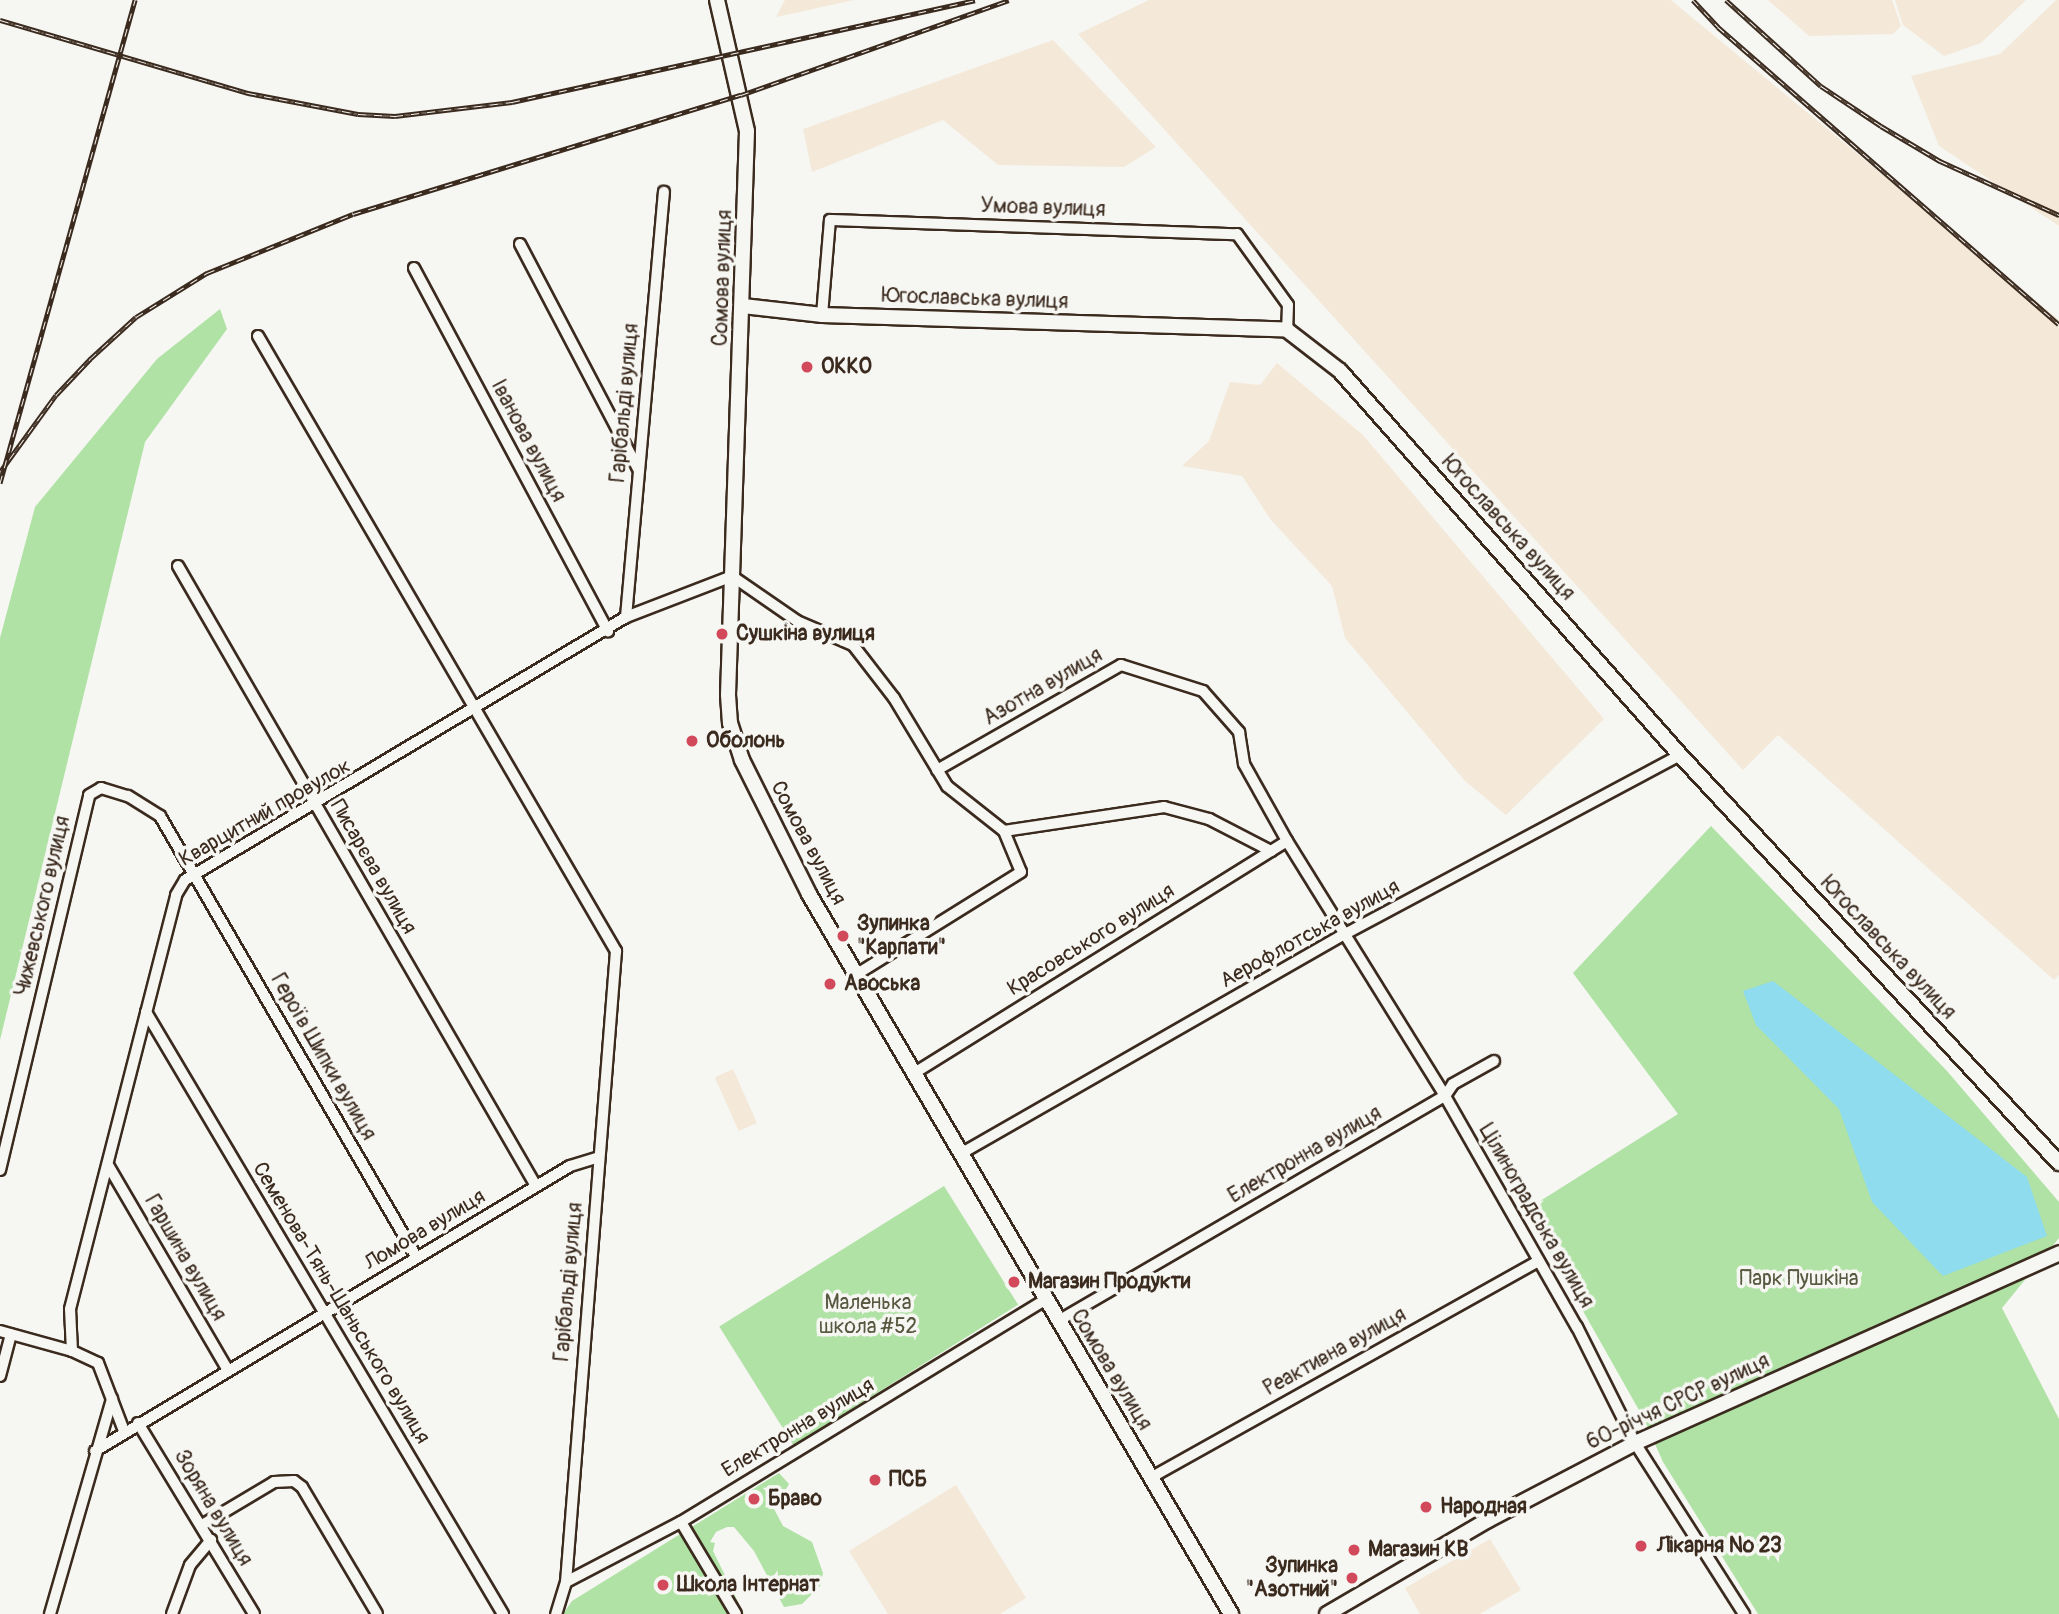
<!DOCTYPE html>
<meta charset="utf-8">
<style>
body{margin:0}
#map{position:relative;width:2059px;height:1614px;overflow:hidden;background:#f6f6f2;font-family:Pangolin,sans-serif}
div>[style]{position:absolute}
.built>*{inset:0;background:#f4e9d9;transform-origin:0 0}
.green>*{inset:0;background:#afe2a4;transform-origin:0 0}
.water>*{inset:0;background:#8edced}
.roads{filter:drop-shadow(2px 0 #3b2a1e) drop-shadow(-2px 0 #3b2a1e) drop-shadow(0 2px #3b2a1e) drop-shadow(0 -2px #3b2a1e)}
.street>*{height:10px;margin:-5px;padding:0 5px;transform-origin:5px;border-radius:5px;background:#f6f6f2}
.secondary>*{height:14px;margin:-7px;padding:0 7px;transform-origin:7px;border-radius:7px;background:#f6f6f2}
.rail>*{height:5px;margin-top:-2.5px;transform-origin:0;background:repeating-linear-gradient(90deg,#f6f6f2 0 8px,#3b2a1e 0 16px);box-sizing:border-box;border-block:2px solid #3b2a1e}
.dots>*{width:19px;height:19px;translate:-50% -50%;box-sizing:border-box;border:4px solid #f6f6f2;border-radius:50%}
span{translate:-50% -50%;white-space:nowrap;text-align:center;line-height:1.15;-webkit-text-stroke:7px #f6f6f2;paint-order:stroke}
.street-label{font-size:21px;color:#3b2a1e}
.poi-label{font-size:21px;color:#3b2a1e;font-weight:700}
.left{translate:0 -50%;text-align:left}
.right{translate:-100% -50%;text-align:right}
.park-label{font-size:21px;color:#585840}
</style>
<div id="map">
<div class="built">
<div style="clip-path:polygon(785px 0,854px 0,776px 17px)"></div>
<div style="clip-path:polygon(1149px 0,1671px 0,2059px 320px,2059px 975px,2054px 980px,1778px 735px,1743px 770px,1078px 34px)"></div>
<div style="clip-path:polygon(1768px 0,1892px 0,1901px 26px,1893px 34px,1809px 36px)"></div>
<div style="clip-path:polygon(1895px 0,2026px 0,1981px 43px,1944px 56px,1903px 25px)"></div>
<div style="clip-path:polygon(2056px 0,2059px 0,2059px 226px,1939px 146px,1911px 76px,2000px 54px)"></div>
<div style="clip-path:polygon(1053px 40px,1156px 147px,1124px 167px,998px 165px,943px 120px,812px 172px,803px 129px)"></div>
<div style="clip-path:polygon(1277px 363px,1363px 435px,1604px 719px,1506px 815px,1465px 781px,1345px 638px,1332px 586px,1271px 520px,1242px 476px,1182px 466px,1209px 441px,1230px 382px,1260px 385px)"></div>
<div style="left:733px;top:1069px;width:59px;height:20px;rotate:66deg"></div>
<div style="clip-path:polygon(956px 1485px,1026px 1598px,1000px 1614px,888px 1614px,849px 1551px)"></div>
<div style="clip-path:polygon(1490px 1539px,1521px 1590px,1480px 1614px,1420px 1614px,1405px 1588px)"></div>
</div>
<div class="green">
<div style="clip-path:polygon(220px 309px,227px 329px,145px 442px,0 1040px,0 638px,35px 507px,157px 359px)"></div>
<div style="clip-path:polygon(1711px 826px,1947px 1071px,2059px 1202px,2059px 1238px,2002px 1308px,2059px 1419px,2059px 1614px,1758px 1614px,1663px 1462px,1644px 1419px,1526px 1210px,1678px 1114px,1573px 973px)"></div>
<div style="left:944px;top:1186px;width:140px;height:265px;rotate:58deg"></div>
<div style="clip-path:polygon(779px 1473px,789px 1484px,774px 1509px,783px 1526px,812px 1542px,823px 1573px,820px 1586px,802px 1604px,784px 1607px,754px 1551px,734px 1527px,727px 1527px,716px 1532px,710px 1542px,715px 1543px,713px 1551px,744px 1614px,563px 1614px,572px 1601px)"></div>
</div>
<div class="water">
<div style="clip-path:polygon(1773px 981px,2027px 1177px,2047px 1236px,1943px 1276px,1872px 1202px,1839px 1109px,1756px 1025px,1743px 991px)"></div>
</div>
<div class="roads">
<div class="street">
<div style="left:520px;top:244px;width:254px;rotate:62.3deg"></div>
<div style="left:414px;top:268px;width:412px;rotate:61.9deg"></div>
<div style="left:822px;top:315px;width:95px;rotate:-85.2deg"></div>
<div style="left:830px;top:220px;width:407px;rotate:2deg"></div>
<div style="left:1237px;top:234px;width:87px;rotate:54.3deg"></div>
<div style="left:1288px;top:305px;width:25px;rotate:92deg"></div>
<div style="left:258px;top:336px;width:712px;rotate:59.8deg"></div>
<div style="left:616px;top:951px;width:633px;rotate:94.53deg"></div>
<div style="left:566px;top:1582px;width:34px;rotate:107deg"></div>
<div style="left:178px;top:566px;width:716px;rotate:60deg"></div>
<div style="left:626px;top:617px;width:427px;rotate:-84.9deg"></div>
<div style="left:937px;top:770px;width:212px;rotate:-29.7deg"></div>
<div style="left:1121px;top:665px;width:86px;rotate:17.6deg"></div>
<div style="left:1203px;top:691px;width:55px;rotate:48.7deg"></div>
<div style="left:1239px;top:732px;width:32px;rotate:81deg"></div>
<div style="left:1244px;top:764px;width:88px;rotate:60.8deg"></div>
<div style="left:1287px;top:841px;width:300px;rotate:58.2deg"></div>
<div style="left:1445px;top:1096px;width:266px;rotate:60.3deg"></div>
<div style="left:1577px;top:1327px;width:130px;rotate:63.4deg"></div>
<div style="left:1635px;top:1443px;width:203px;rotate:57.5deg"></div>
<div style="left:1004px;top:831px;width:162px;rotate:-8.5deg"></div>
<div style="left:1164px;top:807px;width:47px;rotate:14.9deg"></div>
<div style="left:1209px;top:819px;width:70px;rotate:27.3deg"></div>
<div style="left:146px;top:1012px;width:700px;rotate:59.33deg"></div>
<div style="left:916px;top:1072px;width:437px;rotate:-31.9deg"></div>
<div style="left:962px;top:1153px;width:441px;rotate:-29.8deg"></div>
<div style="left:1345px;top:934px;width:380px;rotate:-28.1deg"></div>
<div style="left:108px;top:1165px;width:238px;rotate:59.7deg"></div>
<div style="left:0;top:1170px;width:385px;rotate:-76.6deg"></div>
<div style="left:89px;top:795px;width:14px;rotate:-30deg"></div>
<div style="left:101px;top:788px;width:28px;rotate:17deg"></div>
<div style="left:128px;top:796px;width:38px;rotate:32deg"></div>
<div style="left:160px;top:816px;width:511px;rotate:59.82deg"></div>
<div style="left:1058px;top:1321px;width:448px;rotate:-30.2deg"></div>
<div style="left:1445px;top:1096px;width:14px;rotate:-56deg"></div>
<div style="left:1453px;top:1084px;width:47px;rotate:-29.3deg"></div>
<div style="left:0;top:1331px;width:75px;rotate:15.5deg"></div>
<div style="left:0;top:1376px;width:43px;rotate:-75.3deg"></div>
<div style="left:138px;top:1423px;width:223px;rotate:58.7deg"></div>
<div style="left:124px;top:1431px;width:73px;rotate:-110.9deg"></div>
<div style="left:98px;top:1363px;width:29px;rotate:-155deg"></div>
<div style="left:72px;top:1351px;width:42px;rotate:-92.7deg"></div>
<div style="left:70px;top:1309px;width:427px;rotate:-75.6deg"></div>
<div style="left:176px;top:895px;width:17px;rotate:-59deg"></div>
<div style="left:185px;top:880px;width:513px;rotate:-30.81deg"></div>
<div style="left:626px;top:617px;width:114px;rotate:-21.1deg"></div>
<div style="left:732px;top:576px;width:79px;rotate:34.7deg"></div>
<div style="left:797px;top:621px;width:61px;rotate:23.2deg"></div>
<div style="left:853px;top:645px;width:67px;rotate:52.3deg"></div>
<div style="left:894px;top:698px;width:103px;rotate:58.9deg"></div>
<div style="left:947px;top:786px;width:73px;rotate:38.3deg"></div>
<div style="left:1004px;top:831px;width:44px;rotate:67.5deg"></div>
<div style="left:1021px;top:872px;width:193px;rotate:148.1deg"></div>
<div style="left:95px;top:1451px;width:554px;rotate:-30.96deg"></div>
<div style="left:570px;top:1166px;width:30px;rotate:-17deg"></div>
<div style="left:1152px;top:1477px;width:442px;rotate:-29.2deg"></div>
<div style="left:681px;top:1522px;width:107px;rotate:59.1deg"></div>
<div style="left:202px;top:1525px;width:84px;rotate:-30.8deg"></div>
<div style="left:274px;top:1482px;width:20px;rotate:-3deg"></div>
<div style="left:294px;top:1481px;width:10px;rotate:37deg"></div>
<div style="left:302px;top:1487px;width:147px;rotate:59.4deg"></div>
<div style="left:566px;top:1582px;width:130px;rotate:-27.6deg"></div>
<div style="left:681px;top:1522px;width:426px;rotate:-31.4deg"></div>
<div style="left:50px;top:1614px;width:224px;rotate:-73.9deg"></div>
<div style="left:172px;top:1614px;width:52px;rotate:-69.8deg"></div>
<div style="left:190px;top:1565px;width:33px;rotate:-50deg"></div>
</div>
<div class="secondary">
<div style="left:717px;top:0;width:134px;rotate:77.1deg"></div>
<div style="left:747px;top:131px;width:564px;rotate:91.93deg"></div>
<div style="left:728px;top:695px;width:28px;rotate:86deg"></div>
<div style="left:730px;top:723px;width:39px;rotate:72deg"></div>
<div style="left:742px;top:760px;width:150px;rotate:63.4deg"></div>
<div style="left:809px;top:894px;width:835px;rotate:59.62deg"></div>
<div style="left:743px;top:306px;width:80px;rotate:6.5deg"></div>
<div style="left:822px;top:315px;width:465px;rotate:1.8deg"></div>
<div style="left:1287px;top:330px;width:67px;rotate:37.7deg"></div>
<div style="left:1340px;top:371px;width:513px;rotate:48.48deg"></div>
<div style="left:1680px;top:755px;width:557px;rotate:47.11deg"></div>
<div style="left:1327px;top:1614px;width:186px;rotate:-30.3deg"></div>
<div style="left:1488px;top:1520px;width:166px;rotate:-27.6deg"></div>
<div style="left:1635px;top:1443px;width:465px;rotate:-24.1deg"></div>
</div>
</div>
<div class="rail">
<div style="left:1693px;top:0;width:37px;rotate:47deg"></div>
<div style="left:1718px;top:27px;width:452px;rotate:41.1deg"></div>
<div style="left:1726px;top:0;width:128px;rotate:42.2deg"></div>
<div style="left:1821px;top:86px;width:72px;rotate:33.7deg"></div>
<div style="left:1881px;top:126px;width:69px;rotate:30.7deg"></div>
<div style="left:1940px;top:161px;width:131px;rotate:24.4deg"></div>
<div style="left:0;top:20px;width:259px;rotate:16.4deg"></div>
<div style="left:248px;top:93px;width:112px;rotate:10.8deg"></div>
<div style="left:358px;top:114px;width:37px;rotate:3deg"></div>
<div style="left:395px;top:116px;width:118px;rotate:-6.8deg"></div>
<div style="left:512px;top:102px;width:474px;rotate:-12.4deg"></div>
<div style="left:0;top:472px;width:95px;rotate:-54deg"></div>
<div style="left:56px;top:395px;width:50px;rotate:-46.6deg"></div>
<div style="left:90px;top:359px;width:62px;rotate:-42.4deg"></div>
<div style="left:136px;top:317px;width:84px;rotate:-31.8deg"></div>
<div style="left:207px;top:273px;width:157px;rotate:-22deg"></div>
<div style="left:353px;top:214px;width:406px;rotate:-17.1deg"></div>
<div style="left:741px;top:95px;width:284px;rotate:-19.5deg"></div>
<div style="left:0;top:483px;width:502px;rotate:-74.38deg"></div>
</div>
<div class="dots">
<div style="left:807px;top:367px;background:#d1495b"></div>
<div style="left:722px;top:634px;background:#d1495b"></div>
<div style="left:692px;top:741px;background:#d1495b"></div>
<div style="left:843px;top:936px;background:#d1495b"></div>
<div style="left:830px;top:984px;background:#d1495b"></div>
<div style="left:1014px;top:1282px;background:#d1495b"></div>
<div style="left:875px;top:1480px;background:#d1495b"></div>
<div style="left:754px;top:1499px;background:#d1495b"></div>
<div style="left:1426px;top:1507px;background:#d1495b"></div>
<div style="left:1641px;top:1546px;background:#d1495b"></div>
<div style="left:1354px;top:1550px;background:#d1495b"></div>
<div style="left:1352px;top:1578px;background:#d1495b"></div>
<div style="left:663px;top:1585px;background:#d1495b"></div>
</div>
<div class="street-label">
<span style="left:1043px;top:208px;rotate:2deg">Умова вулиця</span>
<span style="left:723px;top:278px;rotate:-88deg">Сомова вулиця</span>
<span style="left:975px;top:299px;rotate:2deg">Югославська вулиця</span>
<span style="left:625px;top:403px;rotate:-85deg">Гарібальді вулиця</span>
<span style="left:528px;top:441px;rotate:62deg">Іванова вулиця</span>
<span style="left:1508px;top:528px;rotate:48deg">Югославська вулиця</span>
<span style="left:1043px;top:687px;rotate:-30deg">Азотна вулиця</span>
<span style="left:265px;top:813px;rotate:-30deg">Кварцитний провулок</span>
<span style="left:808px;top:843px;rotate:62deg">Сомова вулиця</span>
<span style="left:373px;top:867px;rotate:60deg">Писарєва вулиця</span>
<span style="left:43px;top:906px;rotate:-77deg">Чижевського вулиця</span>
<span style="left:1310px;top:934px;rotate:-29deg">Аерофлотська вулиця</span>
<span style="left:1091px;top:940px;rotate:-32deg">Красовського вулиця</span>
<span style="left:1888px;top:948px;rotate:47deg">Югославська вулиця</span>
<span style="left:323px;top:1057px;rotate:60deg">Героїв Шипки вулиця</span>
<span style="left:1305px;top:1155px;rotate:-30deg">Електронна вулиця</span>
<span style="left:1536px;top:1216px;rotate:60deg">Цілиноградська вулиця</span>
<span style="left:425px;top:1230px;rotate:-31deg">Ломова вулиця</span>
<span style="left:185px;top:1258px;rotate:60deg">Гаршина вулиця</span>
<span style="left:569px;top:1282px;rotate:-85deg">Гарібальді вулиця</span>
<span style="left:341px;top:1303px;rotate:59deg">Семенова-Тянь-Шаньського вулиця</span>
<span style="left:1335px;top:1352px;rotate:-29deg">Реактивна вулиця</span>
<span style="left:1111px;top:1370px;rotate:59deg">Сомова вулиця</span>
<span style="left:1678px;top:1402px;rotate:-25deg">60-річчя СРСР вулиця</span>
<span style="left:798px;top:1428px;rotate:-31deg">Електронна вулиця</span>
<span style="left:213px;top:1508px;rotate:59deg">Зоряна вулиця</span>
</div>
<div class="poi-label">
<span class="left" style="left:821px;top:367px">ОККО</span>
<span class="left" style="left:736px;top:634px">Сушкіна вулиця</span>
<span class="left" style="left:706px;top:741px">Оболонь</span>
<span class="left" style="left:857px;top:936px">Зупинка<br>"Карпати"</span>
<span class="left" style="left:844px;top:984px">Авоська</span>
<span class="left" style="left:1028px;top:1282px">Магазин Продукти</span>
<span class="left" style="left:889px;top:1480px">ПСБ</span>
<span class="left" style="left:768px;top:1499px">Браво</span>
<span class="left" style="left:1440px;top:1507px">Народная</span>
<span class="left" style="left:1657px;top:1546px">Лікарня № 23</span>
<span class="left" style="left:1368px;top:1550px">Магазин КВ</span>
<span class="right" style="left:1338px;top:1578px">Зупинка<br>"Азотний"</span>
<span class="left" style="left:677px;top:1585px">Школа Інтернат</span>
</div>
<div class="park-label">
<span style="left:1799px;top:1279px">Парк Пушкіна</span>
<span style="left:868px;top:1315px">Маленька<br>школа #52</span>
</div>
</div>
